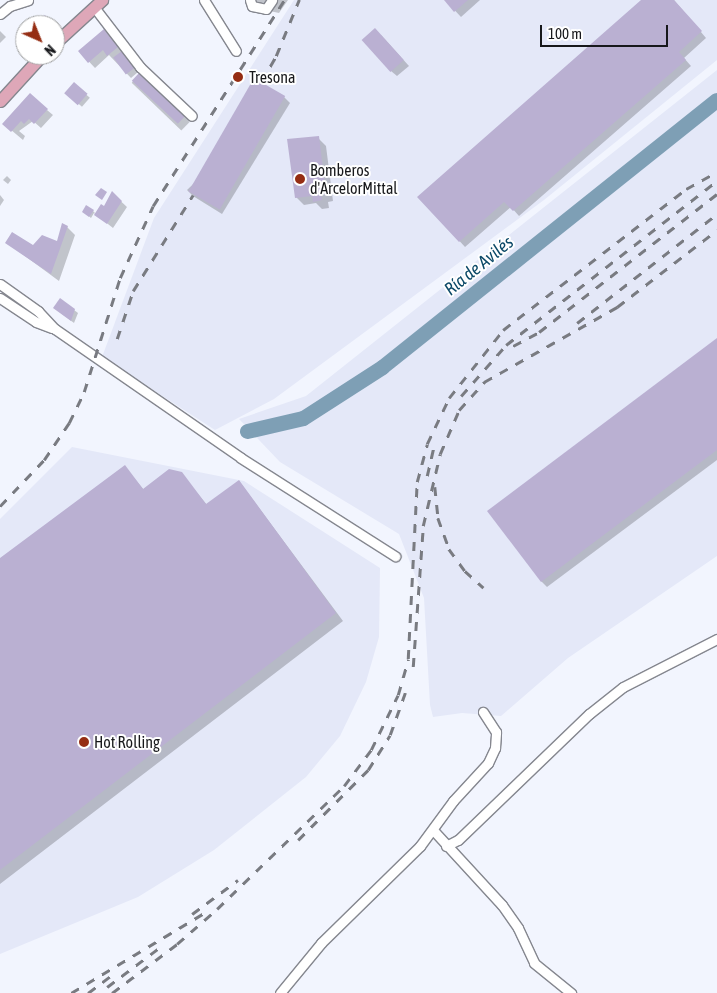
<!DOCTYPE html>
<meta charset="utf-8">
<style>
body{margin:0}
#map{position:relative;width:717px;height:993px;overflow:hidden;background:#f2f5fe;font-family:"Asap Condensed",sans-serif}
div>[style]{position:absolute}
.built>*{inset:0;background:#e4e8f8}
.shadow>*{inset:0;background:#0003;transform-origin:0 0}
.river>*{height:15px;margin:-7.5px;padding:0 7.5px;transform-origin:7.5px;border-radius:7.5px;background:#7e9fb5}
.building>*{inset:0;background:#bab0d2;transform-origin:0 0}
.roads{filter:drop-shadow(1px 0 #85878f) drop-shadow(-1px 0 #85878f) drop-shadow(0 1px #85878f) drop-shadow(0 -1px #85878f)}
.minor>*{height:9px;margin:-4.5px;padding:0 4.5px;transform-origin:4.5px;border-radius:4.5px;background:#fff}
.major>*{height:11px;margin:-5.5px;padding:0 5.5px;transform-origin:5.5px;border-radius:5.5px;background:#dea7b8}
.rail>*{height:2.5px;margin-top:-1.25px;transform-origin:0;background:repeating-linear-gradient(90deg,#797b81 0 9px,transparent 0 18px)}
.dots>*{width:14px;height:14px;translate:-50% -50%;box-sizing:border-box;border:2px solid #fff;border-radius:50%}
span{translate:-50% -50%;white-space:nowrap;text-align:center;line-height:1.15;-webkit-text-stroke:4px #fff;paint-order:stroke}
.poi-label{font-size:16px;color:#17181b}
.left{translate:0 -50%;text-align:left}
.water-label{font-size:18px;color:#0c4968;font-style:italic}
.north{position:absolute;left:15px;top:15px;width:50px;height:50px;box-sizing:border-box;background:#fff;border:1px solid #a2a3a4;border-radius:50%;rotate:136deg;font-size:14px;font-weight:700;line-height:20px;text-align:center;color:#17181b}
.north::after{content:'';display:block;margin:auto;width:18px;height:22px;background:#952d13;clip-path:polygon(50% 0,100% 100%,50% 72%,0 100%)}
.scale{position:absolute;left:540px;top:25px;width:128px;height:22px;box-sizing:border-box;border:2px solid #17181b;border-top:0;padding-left:6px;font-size:15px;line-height:18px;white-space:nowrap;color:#17181b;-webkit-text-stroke:4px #fff;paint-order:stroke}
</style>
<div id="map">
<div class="built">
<div style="clip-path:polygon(294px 0,717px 0,717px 60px,544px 200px,274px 399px,215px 430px,102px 357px,154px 218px)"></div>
<div style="clip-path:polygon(717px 70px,717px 556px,568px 658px,501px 716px,462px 713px,433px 717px,430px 705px,424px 598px,399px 534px,280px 462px,239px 419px,306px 396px)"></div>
<div style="clip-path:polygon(72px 447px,244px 481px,380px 568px,379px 637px,366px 682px,340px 736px,306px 777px,214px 850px,138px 897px,0 954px,0 519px)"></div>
</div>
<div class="shadow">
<div style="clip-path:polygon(256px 0,288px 0,279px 13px,265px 10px)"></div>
<div style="clip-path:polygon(445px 0,480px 0,461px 17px)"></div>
<div style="clip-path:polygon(643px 0,674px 0,706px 38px,684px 58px,691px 66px,519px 216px,511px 207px,465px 247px,419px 197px)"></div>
<div style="clip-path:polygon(0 31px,6px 37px,0 43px)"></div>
<div style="clip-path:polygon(381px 35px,409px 66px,397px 76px,391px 71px)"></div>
<div style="clip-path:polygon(110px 36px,138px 72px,131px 78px,109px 55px,95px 68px,79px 51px)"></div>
<div style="left:140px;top:74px;width:69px;height:12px;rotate:44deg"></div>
<div style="left:74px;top:84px;width:21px;height:12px;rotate:41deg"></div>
<div style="clip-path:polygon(284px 97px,290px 103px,222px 214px,193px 196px,187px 190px)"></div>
<div style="clip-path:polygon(47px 110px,53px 115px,41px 128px,33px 121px,19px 131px,25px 136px,23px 140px,4px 124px)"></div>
<div style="clip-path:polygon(318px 138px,326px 146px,333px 201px,328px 202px,329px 208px,322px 209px,316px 203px,304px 205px,296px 197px)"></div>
<div style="clip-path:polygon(7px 176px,11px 180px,8px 184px,3px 180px)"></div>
<div style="clip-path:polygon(112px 193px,127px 207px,113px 228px,94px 213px,91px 218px,85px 213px,93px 211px,96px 214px,105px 208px)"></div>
<div style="clip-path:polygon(0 195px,4px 200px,0 206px)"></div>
<div style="clip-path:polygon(67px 227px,75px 235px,59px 281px,6px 242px,34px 247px,58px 243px)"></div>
<div style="clip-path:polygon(54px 308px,74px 310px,78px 313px,74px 323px)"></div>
<div style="clip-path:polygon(717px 340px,717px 460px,547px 587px,541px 581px)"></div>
<div style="clip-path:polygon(125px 467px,144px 490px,181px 473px,207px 505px,239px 481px,343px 621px,0 884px,0 560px)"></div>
</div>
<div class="river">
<div style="left:247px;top:431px;width:57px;rotate:-13.1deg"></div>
<div style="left:303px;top:418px;width:94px;rotate:-32.8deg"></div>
<div style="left:382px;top:367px;width:428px;rotate:-38.6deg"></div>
</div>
<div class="building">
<div style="clip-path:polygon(444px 0,468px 0,454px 12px)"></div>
<div style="clip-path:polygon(641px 0,674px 0,702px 31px,679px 52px,686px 60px,513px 211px,504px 202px,459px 242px,417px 197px)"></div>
<div style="clip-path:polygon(45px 15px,52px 25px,32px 25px)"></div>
<div style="left:375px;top:28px;width:43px;height:18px;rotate:48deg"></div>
<div style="clip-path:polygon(104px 29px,118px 47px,107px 56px,103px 50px,88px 63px,78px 51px)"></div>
<div style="left:122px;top:51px;width:21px;height:11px;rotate:53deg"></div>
<div style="left:140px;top:72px;width:63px;height:12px;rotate:43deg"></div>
<div style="left:254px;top:78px;width:36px;height:131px;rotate:30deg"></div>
<div style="left:74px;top:82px;width:18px;height:15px;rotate:41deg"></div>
<div style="clip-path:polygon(30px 93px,48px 109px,34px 124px,29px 119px,24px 124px,21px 121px,11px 132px,2px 124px)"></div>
<div style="clip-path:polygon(319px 136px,326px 194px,321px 195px,322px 200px,313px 202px,312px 196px,295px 198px,287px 139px)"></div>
<div style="clip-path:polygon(101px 188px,107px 192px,102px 200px,95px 195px)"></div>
<div style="clip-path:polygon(112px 191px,122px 201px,107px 224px,94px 215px,101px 204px,104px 206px)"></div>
<div style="clip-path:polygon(86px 205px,94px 210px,89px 217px,82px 212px)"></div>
<div style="clip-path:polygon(62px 223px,68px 226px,51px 274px,5px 243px,12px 232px,33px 245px,42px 235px,57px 241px)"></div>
<div style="clip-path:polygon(60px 298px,75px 309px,71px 321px,53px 308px)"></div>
<div style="clip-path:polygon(717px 338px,717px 450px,541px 582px,487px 511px)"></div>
<div style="clip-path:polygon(125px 465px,143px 489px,169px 469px,182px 472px,206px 504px,239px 480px,336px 613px,0 870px,0 558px)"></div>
</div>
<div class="roads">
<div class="minor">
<div style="left:204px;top:0;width:60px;rotate:57.9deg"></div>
<div style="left:250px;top:0;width:6px;rotate:72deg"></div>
<div style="left:252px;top:6px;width:14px;rotate:12deg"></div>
<div style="left:266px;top:9px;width:11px;rotate:-56deg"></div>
<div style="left:94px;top:7px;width:76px;rotate:52.5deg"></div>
<div style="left:140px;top:67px;width:71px;rotate:43.3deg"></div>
<div style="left:0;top:14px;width:13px;rotate:-39deg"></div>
<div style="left:10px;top:6px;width:19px;rotate:-18deg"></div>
<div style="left:0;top:284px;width:47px;rotate:35.4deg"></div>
<div style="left:38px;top:311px;width:25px;rotate:47deg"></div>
<div style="left:55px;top:329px;width:226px;rotate:34.7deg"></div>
<div style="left:241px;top:458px;width:183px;rotate:32.5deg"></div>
<div style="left:0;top:298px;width:43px;rotate:33.7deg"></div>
<div style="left:36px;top:322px;width:17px;rotate:21deg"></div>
<div style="left:433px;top:830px;width:102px;rotate:47.4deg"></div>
<div style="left:502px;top:905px;width:28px;rotate:55deg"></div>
<div style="left:518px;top:928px;width:38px;rotate:65deg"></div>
<div style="left:534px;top:963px;width:48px;rotate:39deg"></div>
<div style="left:446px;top:846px;width:13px;rotate:-27deg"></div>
<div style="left:458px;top:840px;width:182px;rotate:-43.9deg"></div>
<div style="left:589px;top:714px;width:43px;rotate:-38.5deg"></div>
<div style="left:623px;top:687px;width:106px;rotate:-27.1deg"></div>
<div style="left:280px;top:993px;width:65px;rotate:-50.6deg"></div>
<div style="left:321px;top:943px;width:139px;rotate:-44.4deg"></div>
<div style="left:420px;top:846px;width:56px;rotate:-53.7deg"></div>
<div style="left:453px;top:801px;width:52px;rotate:-47.4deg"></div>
<div style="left:488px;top:763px;width:17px;rotate:-65deg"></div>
<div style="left:495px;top:748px;width:16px;rotate:-86deg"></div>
<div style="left:496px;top:732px;width:24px;rotate:-123deg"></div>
</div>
<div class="major">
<div style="left:55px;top:43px;width:64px;rotate:-42.5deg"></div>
<div style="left:0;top:101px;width:62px;rotate:-47.6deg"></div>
</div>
</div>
<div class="rail">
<div style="left:261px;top:82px;width:30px;rotate:-60deg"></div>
<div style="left:276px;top:56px;width:61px;rotate:-67.7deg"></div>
<div style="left:577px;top:323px;width:177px;rotate:-37.9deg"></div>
<div style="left:117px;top:339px;width:51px;rotate:-71.6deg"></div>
<div style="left:133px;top:291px;width:113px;rotate:-58deg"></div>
<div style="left:513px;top:346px;width:30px;rotate:-28deg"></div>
<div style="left:539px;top:332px;width:225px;rotate:-37.8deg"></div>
<div style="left:461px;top:396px;width:68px;rotate:-48.6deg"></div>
<div style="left:506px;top:345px;width:267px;rotate:-37.9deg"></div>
<div style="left:427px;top:476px;width:35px;rotate:-77deg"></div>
<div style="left:435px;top:487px;width:31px;rotate:84deg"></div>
<div style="left:438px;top:518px;width:33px;rotate:70deg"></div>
<div style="left:449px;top:549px;width:27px;rotate:54deg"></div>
<div style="left:465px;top:571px;width:25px;rotate:42deg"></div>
<div style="left:0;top:506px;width:64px;rotate:-46.3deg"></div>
<div style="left:44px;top:460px;width:45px;rotate:-56deg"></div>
<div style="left:69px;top:423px;width:34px;rotate:-64deg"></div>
<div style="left:84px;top:392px;width:120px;rotate:-72.5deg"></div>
<div style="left:120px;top:278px;width:79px;rotate:-65.4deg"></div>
<div style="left:153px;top:206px;width:244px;rotate:-57.5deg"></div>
<div style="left:413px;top:667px;width:141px;rotate:-85.9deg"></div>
<div style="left:423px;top:526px;width:74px;rotate:-76.7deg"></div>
<div style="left:440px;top:454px;width:48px;rotate:-66.6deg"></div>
<div style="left:459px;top:410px;width:38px;rotate:-48deg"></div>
<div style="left:484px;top:382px;width:153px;rotate:-29.4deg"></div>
<div style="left:617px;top:307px;width:126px;rotate:-37.6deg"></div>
<div style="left:298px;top:840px;width:99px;rotate:-45deg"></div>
<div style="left:368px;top:770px;width:41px;rotate:-57.8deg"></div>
<div style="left:390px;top:735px;width:45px;rotate:-70.3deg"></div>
<div style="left:192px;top:914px;width:57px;rotate:-36.5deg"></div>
<div style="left:107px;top:987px;width:70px;rotate:-36.9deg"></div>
<div style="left:71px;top:993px;width:155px;rotate:-31deg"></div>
<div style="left:88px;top:993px;width:30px;rotate:-37deg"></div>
<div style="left:112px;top:993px;width:81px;rotate:-37deg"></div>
<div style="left:177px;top:944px;width:53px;rotate:-41.2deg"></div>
<div style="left:217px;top:909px;width:177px;rotate:-44.1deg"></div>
<div style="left:344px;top:786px;width:45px;rotate:-53.1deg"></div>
<div style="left:371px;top:750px;width:61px;rotate:-63.9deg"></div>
<div style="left:398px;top:695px;width:37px;rotate:-74deg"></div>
<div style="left:408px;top:659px;width:177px;rotate:-87.1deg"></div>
<div style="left:417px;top:482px;width:39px;rotate:-75deg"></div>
<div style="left:427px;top:444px;width:51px;rotate:-64.4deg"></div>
<div style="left:449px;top:398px;width:87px;rotate:-51.5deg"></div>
<div style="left:503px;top:330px;width:231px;rotate:-37.6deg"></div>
<div style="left:686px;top:189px;width:35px;rotate:-29deg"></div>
</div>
<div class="dots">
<div style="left:238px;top:77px;background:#952d13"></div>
<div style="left:300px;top:179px;background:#952d13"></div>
<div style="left:84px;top:742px;background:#952d13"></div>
</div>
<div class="poi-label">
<span class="left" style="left:249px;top:77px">Tresona</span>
<span class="left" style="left:310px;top:179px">Bomberos<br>d'ArcelorMittal</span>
<span class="left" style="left:94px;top:742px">Hot Rolling</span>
</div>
<div class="water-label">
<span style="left:479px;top:266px;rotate:-39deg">Ría de Avilés</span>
</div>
<div class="north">N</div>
<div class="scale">100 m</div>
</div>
